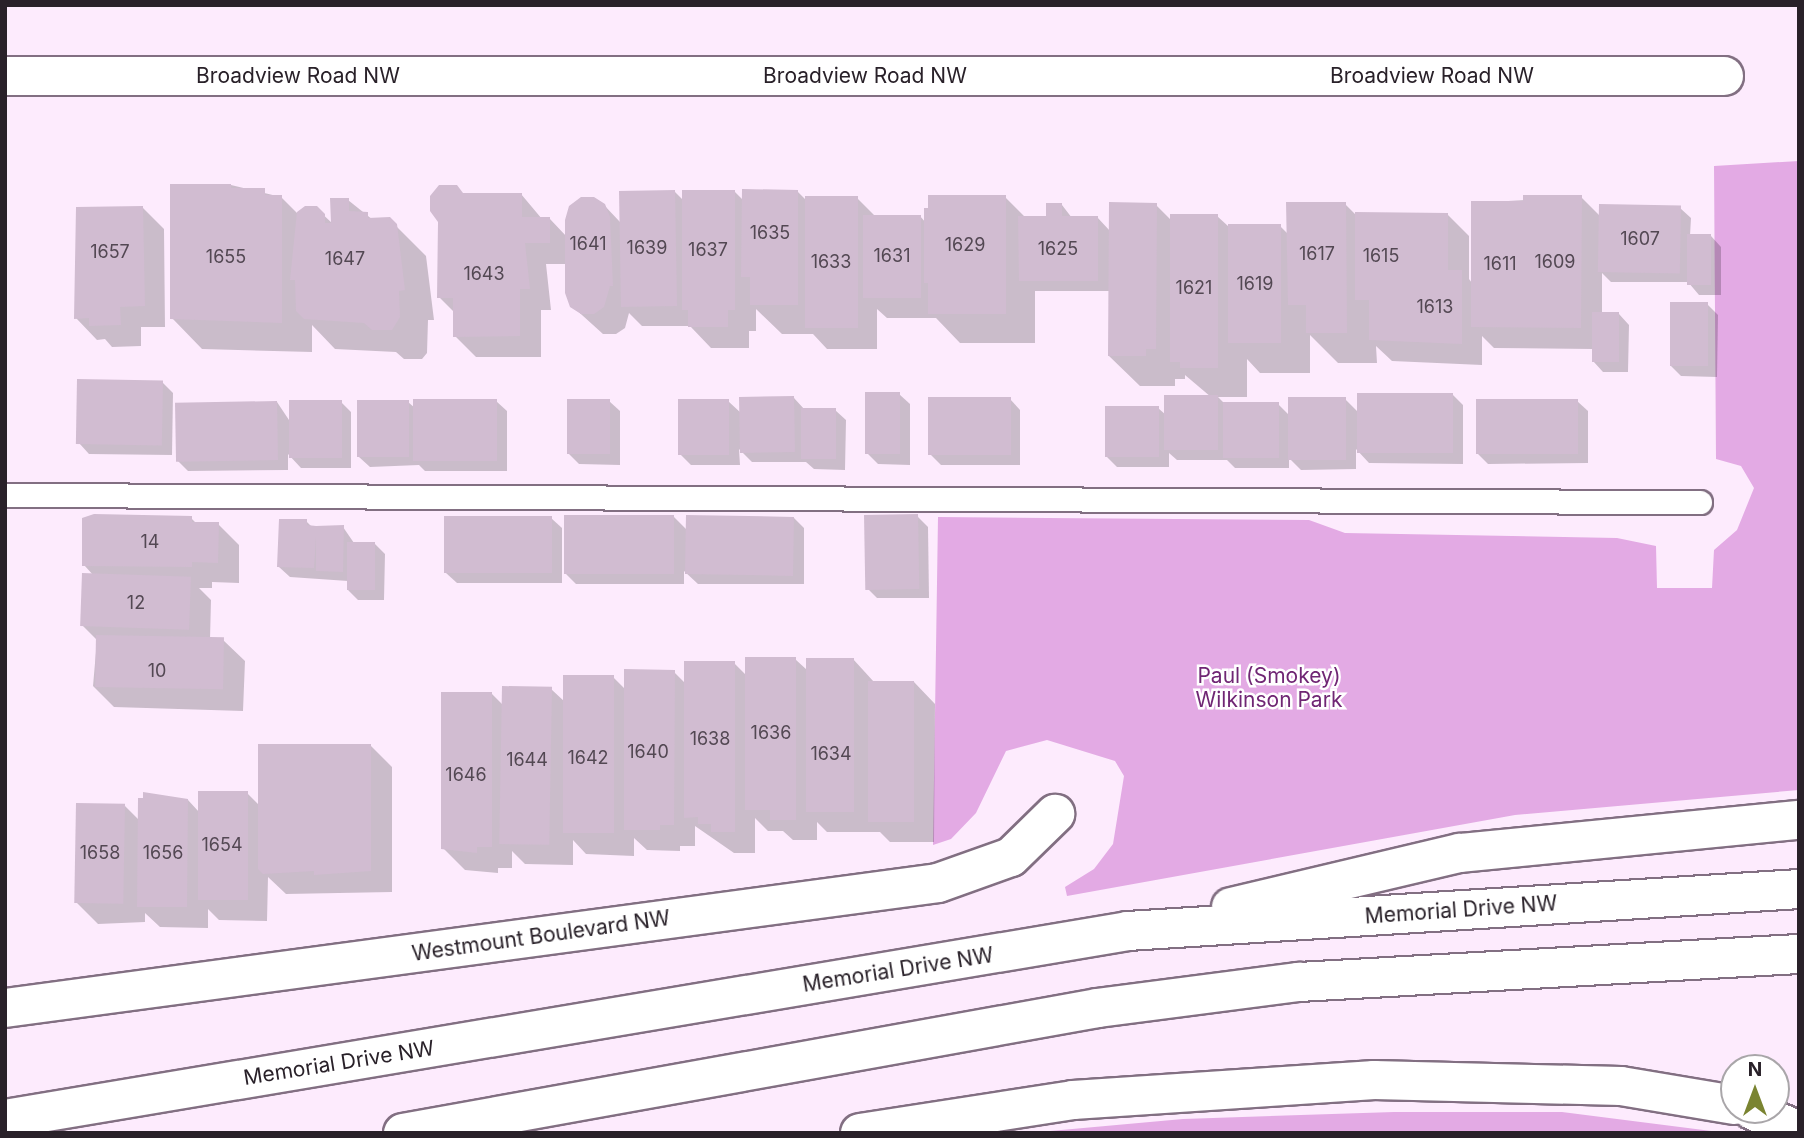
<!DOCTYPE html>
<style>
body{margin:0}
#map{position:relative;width:1804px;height:1138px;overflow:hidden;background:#fdebfd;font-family:Inter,sans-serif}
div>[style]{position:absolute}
.green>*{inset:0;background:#e3aae4}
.shadow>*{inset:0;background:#0003;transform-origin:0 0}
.building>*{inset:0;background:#d1bcd1;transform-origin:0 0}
.roads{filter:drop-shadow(2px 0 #826f82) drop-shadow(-2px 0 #826f82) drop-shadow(0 2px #826f82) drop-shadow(0 -2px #826f82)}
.lane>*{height:23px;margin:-11.5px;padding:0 11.5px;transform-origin:11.5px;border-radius:11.5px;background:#fff}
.street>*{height:38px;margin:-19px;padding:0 19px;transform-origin:19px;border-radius:19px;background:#fff}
.secondary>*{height:38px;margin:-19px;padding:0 19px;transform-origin:19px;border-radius:19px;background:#fff}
span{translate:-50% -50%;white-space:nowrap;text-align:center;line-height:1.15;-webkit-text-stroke:5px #fff;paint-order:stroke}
.number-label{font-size:18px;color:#534853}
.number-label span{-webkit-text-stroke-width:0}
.street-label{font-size:21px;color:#292129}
.park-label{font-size:21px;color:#702674}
.frame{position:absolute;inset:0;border:7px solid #292129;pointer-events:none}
.north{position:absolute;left:1720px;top:1054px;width:70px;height:70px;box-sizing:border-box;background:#fff;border:2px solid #a9a6a9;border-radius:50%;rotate:0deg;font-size:19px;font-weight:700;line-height:28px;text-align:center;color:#292129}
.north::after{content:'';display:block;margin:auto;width:24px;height:32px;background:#7a8431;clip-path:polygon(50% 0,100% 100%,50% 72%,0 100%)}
</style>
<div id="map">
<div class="green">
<div style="clip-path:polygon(1799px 161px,1799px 790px,1515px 815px,1067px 896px,1065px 887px,1094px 869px,1113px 844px,1124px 776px,1115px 761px,1047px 740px,1006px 751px,976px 813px,951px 839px,933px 845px,938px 517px,1309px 520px,1345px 533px,1617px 538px,1656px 546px,1657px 588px,1712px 588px,1714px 550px,1737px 530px,1754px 488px,1741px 466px,1716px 459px,1714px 166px)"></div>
<div style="clip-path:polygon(1394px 1112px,1562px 1112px,1727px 1133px,1028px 1133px,1183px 1119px)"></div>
</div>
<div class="shadow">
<div style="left:980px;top:5px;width:25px;height:2px"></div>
<div style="clip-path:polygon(231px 185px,281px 197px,298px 214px,316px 208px,333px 224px,348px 200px,373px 220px,389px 219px,426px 256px,434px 320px,428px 320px,427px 353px,422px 359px,404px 359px,396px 352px,335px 349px,312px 325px,312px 352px,202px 349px,172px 318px)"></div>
<div style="clip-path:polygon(675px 192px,683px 200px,735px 192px,744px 201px,798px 192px,807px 201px,857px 198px,875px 216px,920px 216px,926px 223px,1005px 197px,1026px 218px,1048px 217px,1062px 205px,1072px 218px,1097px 217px,1110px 231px,1156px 205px,1171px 220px,1217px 216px,1228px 226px,1280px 226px,1289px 235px,1345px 204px,1355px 214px,1448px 215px,1469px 236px,1469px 279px,1472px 283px,1472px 203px,1581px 197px,1600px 216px,1680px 208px,1691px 218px,1690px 236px,1711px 236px,1721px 247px,1721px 295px,1699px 295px,1688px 282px,1611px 282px,1602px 273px,1602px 314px,1619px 314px,1629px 325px,1628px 372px,1603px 372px,1593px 361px,1593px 349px,1494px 348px,1482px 336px,1482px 365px,1392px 361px,1376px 346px,1377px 363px,1338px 363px,1310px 335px,1310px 373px,1260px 373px,1247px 359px,1247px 397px,1218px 397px,1225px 404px,1278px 404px,1290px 416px,1345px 399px,1359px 413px,1452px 394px,1463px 405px,1463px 464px,1369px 463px,1356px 449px,1356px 469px,1301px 470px,1289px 458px,1289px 468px,1235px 468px,1227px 460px,1177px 460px,1169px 453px,1169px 467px,1117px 467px,1107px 457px,1158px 408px,1166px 415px,1211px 397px,1185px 375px,1185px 379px,1175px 379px,1175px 386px,1140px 386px,1109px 356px,1110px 291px,1035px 291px,1035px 343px,960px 343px,936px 318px,887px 318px,877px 309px,877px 349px,827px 349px,813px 334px,782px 334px,756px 309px,756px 331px,749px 331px,749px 348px,711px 348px,690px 326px,642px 326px,629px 313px,625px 328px,616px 334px,603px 334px,572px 306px,567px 264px,546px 264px,551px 310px,541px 310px,541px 357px,476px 357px,455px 336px,455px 313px,439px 297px,464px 194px,521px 194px,542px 219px,550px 219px,567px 237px,604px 205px,620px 222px)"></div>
<div style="clip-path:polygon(143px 208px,164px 229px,165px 327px,141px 327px,141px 346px,112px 347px,105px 339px,97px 340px,76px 318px)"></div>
<div style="clip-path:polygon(1707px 304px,1718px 315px,1717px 377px,1681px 376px,1670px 365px)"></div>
<div style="clip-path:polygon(162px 382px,173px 393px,172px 455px,89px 454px,79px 443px)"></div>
<div style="clip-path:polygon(899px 394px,910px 404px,910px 465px,878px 464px,867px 453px)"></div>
<div style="clip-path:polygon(794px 398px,805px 410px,835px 410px,846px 420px,845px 470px,814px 469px,806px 462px,752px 462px,739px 449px,740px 465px,691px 465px,680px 454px,728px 401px,741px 413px)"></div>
<div style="clip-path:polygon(1010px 399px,1020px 410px,1020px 465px,941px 465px,930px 454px)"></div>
<div style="clip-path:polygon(496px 401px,507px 411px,507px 471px,425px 471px,419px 465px,370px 467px,359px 457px,408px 402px,415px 408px)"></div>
<div style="clip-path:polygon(609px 401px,620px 411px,620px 465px,579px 464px,568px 453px)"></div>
<div style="clip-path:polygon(1577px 401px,1588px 411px,1588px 463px,1488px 464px,1477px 453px)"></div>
<div style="clip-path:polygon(277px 402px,291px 423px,341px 402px,351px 412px,351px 468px,301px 468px,288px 454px,288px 470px,188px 471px,177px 460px)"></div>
<div style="clip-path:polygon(917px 516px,928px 527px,929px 598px,877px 598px,867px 588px)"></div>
<div style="clip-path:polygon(674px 517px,688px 531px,794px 518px,804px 528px,804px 584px,698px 584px,684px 571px,684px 584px,576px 584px,566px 574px)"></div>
<div style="clip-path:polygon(191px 518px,197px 524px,218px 524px,239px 545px,239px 583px,212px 582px,212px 588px,199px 588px,211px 600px,210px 640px,223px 640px,245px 661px,243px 711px,114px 707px,93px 686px,97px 640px,82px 625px,94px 576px,84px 565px)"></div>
<div style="clip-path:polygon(551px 518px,562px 528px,562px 583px,457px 583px,446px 573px)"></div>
<div style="clip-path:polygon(306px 521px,311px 526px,343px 527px,354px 543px,374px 543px,385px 554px,384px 600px,358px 600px,348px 590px,348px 581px,290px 577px,279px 567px)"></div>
<div style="clip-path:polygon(795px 659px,807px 670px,853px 659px,874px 682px,914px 682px,935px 704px,934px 842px,890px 842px,880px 832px,827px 832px,817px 822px,817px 840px,793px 840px,783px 831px,768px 831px,755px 818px,755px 853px,734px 853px,695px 826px,695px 846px,680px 846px,680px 851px,647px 850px,634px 838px,634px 856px,586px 854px,573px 840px,573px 865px,525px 864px,512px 851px,512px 868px,498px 868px,498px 873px,465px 870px,443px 848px,492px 694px,504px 706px,551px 689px,565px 702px,613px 677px,625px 689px,674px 672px,686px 684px,734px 663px,747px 676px)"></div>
<div style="clip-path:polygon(370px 745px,392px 767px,392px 892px,286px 894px,268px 877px,267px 921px,219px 920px,208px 909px,208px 928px,160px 927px,145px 913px,145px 922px,98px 924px,76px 902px,125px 806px,139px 820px,188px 800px,199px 812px,247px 793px,259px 805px)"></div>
</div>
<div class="building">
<div style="clip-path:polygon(170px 184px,231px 184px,231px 188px,265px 188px,265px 195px,282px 195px,282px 323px,170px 319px)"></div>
<div style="clip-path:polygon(439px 185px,457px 185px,463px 193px,522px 193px,522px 217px,550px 217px,550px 243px,525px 243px,530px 289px,520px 289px,520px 336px,453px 337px,453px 298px,437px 298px,438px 222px,430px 211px,430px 196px)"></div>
<div style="clip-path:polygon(742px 189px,798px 190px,798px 305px,750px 305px,750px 277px,741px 277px)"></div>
<div style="left:675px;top:190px;width:116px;height:56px;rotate:89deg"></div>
<div style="clip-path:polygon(682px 190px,735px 190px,735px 310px,728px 310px,728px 327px,688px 327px,688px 310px,682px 310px)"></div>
<div style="clip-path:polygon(928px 195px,1006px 195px,1006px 314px,928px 314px,928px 283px,924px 283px,924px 208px,928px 208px)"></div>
<div style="clip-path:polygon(1523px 195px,1582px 195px,1581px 328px,1471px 327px,1471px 201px,1523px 201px)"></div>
<div style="left:805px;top:196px;width:53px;height:132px"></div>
<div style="clip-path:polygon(581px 197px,594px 197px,605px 204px,610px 217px,613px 286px,610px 286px,604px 307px,594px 314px,581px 314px,570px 307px,565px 293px,565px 220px,569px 206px)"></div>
<div style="clip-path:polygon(330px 198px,349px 198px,349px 211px,368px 212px,368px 218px,390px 217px,397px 224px,405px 290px,399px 291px,400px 317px,392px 330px,372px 330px,364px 323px,304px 319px,296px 311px,295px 280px,290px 280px,297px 212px,305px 206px,317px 206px,325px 214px,325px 223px,331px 223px)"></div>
<div style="clip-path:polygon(1109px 202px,1157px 203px,1156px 349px,1146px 349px,1146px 356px,1108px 356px)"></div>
<div style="clip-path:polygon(1286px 202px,1346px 202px,1347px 333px,1306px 333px,1306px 305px,1288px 305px)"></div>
<div style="clip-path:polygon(1046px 203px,1062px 203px,1062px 216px,1098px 216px,1098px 281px,1019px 281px,1018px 216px,1046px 216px)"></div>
<div style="left:1599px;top:204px;width:82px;height:68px;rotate:1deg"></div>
<div style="clip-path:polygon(143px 206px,145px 306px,120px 307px,121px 325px,89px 326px,89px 318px,74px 319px,76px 207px)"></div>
<div style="clip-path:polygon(1355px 212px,1448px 213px,1448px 270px,1462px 270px,1462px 344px,1369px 340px,1369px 300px,1355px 300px)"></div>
<div style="clip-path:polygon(1170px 214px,1218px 214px,1218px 368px,1180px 368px,1180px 362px,1170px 362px)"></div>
<div style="left:863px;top:215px;width:58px;height:83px"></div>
<div style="left:1228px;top:224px;width:53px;height:119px"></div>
<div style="left:1687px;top:234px;width:24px;height:51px"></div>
<div style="left:1670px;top:302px;width:38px;height:64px"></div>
<div style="left:1592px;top:312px;width:27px;height:50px"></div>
<div style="left:77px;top:379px;width:86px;height:65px;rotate:1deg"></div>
<div style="left:865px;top:392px;width:35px;height:62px"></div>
<div style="left:1357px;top:393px;width:96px;height:60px"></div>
<div style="left:1164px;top:395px;width:54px;height:55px"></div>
<div style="left:794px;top:396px;width:56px;height:55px;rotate:89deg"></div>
<div style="left:1011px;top:397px;width:58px;height:83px;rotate:90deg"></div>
<div style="left:1288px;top:397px;width:58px;height:63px"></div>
<div style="left:413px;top:399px;width:84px;height:62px"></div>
<div style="left:567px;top:399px;width:43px;height:55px"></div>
<div style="left:678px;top:399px;width:51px;height:56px"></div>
<div style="left:1476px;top:399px;width:102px;height:55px"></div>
<div style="left:289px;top:400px;width:53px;height:58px"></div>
<div style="left:357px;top:400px;width:52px;height:57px"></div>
<div style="left:277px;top:401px;width:59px;height:102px;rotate:89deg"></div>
<div style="left:1223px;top:402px;width:56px;height:56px"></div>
<div style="left:1105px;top:406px;width:54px;height:51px"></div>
<div style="left:801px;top:408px;width:35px;height:51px"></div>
<div style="clip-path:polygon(94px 514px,192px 516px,192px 522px,219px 522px,218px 563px,192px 562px,192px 567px,82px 566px,82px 518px)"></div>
<div style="left:918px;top:514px;width:75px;height:54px;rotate:89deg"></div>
<div style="left:564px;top:515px;width:110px;height:59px"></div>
<div style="left:686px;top:515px;width:108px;height:59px;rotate:1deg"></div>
<div style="left:444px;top:516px;width:108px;height:57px"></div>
<div style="clip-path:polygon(279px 519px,307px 519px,307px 525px,316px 526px,344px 525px,343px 572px,316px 571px,316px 537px,314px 568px,277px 567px)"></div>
<div style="left:347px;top:542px;width:28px;height:48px"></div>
<div style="left:82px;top:573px;width:109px;height:53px;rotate:2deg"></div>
<div style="left:96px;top:635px;width:128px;height:52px;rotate:1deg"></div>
<div style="clip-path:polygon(745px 657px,796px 657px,796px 820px,770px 820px,770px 810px,745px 810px)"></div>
<div style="left:806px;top:658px;width:48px;height:154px"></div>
<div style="clip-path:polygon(684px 661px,735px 661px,735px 832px,711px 832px,711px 824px,698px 824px,698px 817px,684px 818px)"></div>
<div style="clip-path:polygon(624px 669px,675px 670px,674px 825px,660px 825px,660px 830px,624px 830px)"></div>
<div style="left:563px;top:675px;width:51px;height:158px"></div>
<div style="left:868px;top:681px;width:46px;height:141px"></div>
<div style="left:502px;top:686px;width:50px;height:158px;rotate:1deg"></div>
<div style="clip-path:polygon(441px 692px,492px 692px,492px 847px,477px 847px,477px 853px,441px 849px)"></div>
<div style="clip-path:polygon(258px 744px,371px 744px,371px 871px,314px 875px,314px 871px,263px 874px,258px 869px)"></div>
<div style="left:198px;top:791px;width:50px;height:109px"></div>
<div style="clip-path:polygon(143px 792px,188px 799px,187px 907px,137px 907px,138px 798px,143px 798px)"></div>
<div style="left:76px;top:803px;width:49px;height:100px;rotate:1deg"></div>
</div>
<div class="roads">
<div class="lane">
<div style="left:5px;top:495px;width:1695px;rotate:0.24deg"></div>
</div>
<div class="street">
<div style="left:5px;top:76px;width:1719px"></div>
<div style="left:5px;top:1008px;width:941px;rotate:-7.63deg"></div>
<div style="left:938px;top:883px;width:77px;rotate:-19.6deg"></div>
<div style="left:1011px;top:857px;width:62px;rotate:-44.3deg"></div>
</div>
<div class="secondary">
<div style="left:1231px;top:907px;width:235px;rotate:-13.3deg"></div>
<div style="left:1460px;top:853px;width:341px;rotate:-5.6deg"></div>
<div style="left:1752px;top:1110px;width:51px;rotate:24.1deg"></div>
<div style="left:5px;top:1119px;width:1139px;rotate:-9.5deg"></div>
<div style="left:1128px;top:931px;width:672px;rotate:-3.58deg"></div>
<div style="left:403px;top:1133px;width:706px;rotate:-10.2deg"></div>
<div style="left:1098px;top:1008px;width:203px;rotate:-7.4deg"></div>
<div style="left:1299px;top:982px;width:501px;rotate:-3.21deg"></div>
<div style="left:860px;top:1133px;width:216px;rotate:-8.8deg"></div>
<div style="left:1073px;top:1100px;width:302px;rotate:-3.8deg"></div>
<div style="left:1374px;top:1080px;width:247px;rotate:1.4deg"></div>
<div style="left:1621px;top:1086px;width:115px;rotate:9.5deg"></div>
</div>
</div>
<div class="number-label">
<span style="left:770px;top:233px">1635</span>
<span style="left:1640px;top:239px">1607</span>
<span style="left:588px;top:244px">1641</span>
<span style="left:965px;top:245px">1629</span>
<span style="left:647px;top:248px">1639</span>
<span style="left:1058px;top:249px">1625</span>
<span style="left:708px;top:250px">1637</span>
<span style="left:110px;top:252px">1657</span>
<span style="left:1317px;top:254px">1617</span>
<span style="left:892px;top:256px">1631</span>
<span style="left:1381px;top:256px">1615</span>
<span style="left:226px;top:257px">1655</span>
<span style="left:345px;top:259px">1647</span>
<span style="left:831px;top:262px">1633</span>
<span style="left:1555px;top:262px">1609</span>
<span style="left:1500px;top:264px">1611</span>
<span style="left:484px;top:274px">1643</span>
<span style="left:1255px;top:284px">1619</span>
<span style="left:1194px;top:288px">1621</span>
<span style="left:1435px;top:307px">1613</span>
<span style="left:150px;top:542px">14</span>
<span style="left:136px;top:603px">12</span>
<span style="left:157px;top:671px">10</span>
<span style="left:771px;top:733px">1636</span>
<span style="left:710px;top:739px">1638</span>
<span style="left:648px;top:752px">1640</span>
<span style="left:831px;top:754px">1634</span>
<span style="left:588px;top:758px">1642</span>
<span style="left:527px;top:760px">1644</span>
<span style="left:466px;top:775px">1646</span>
<span style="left:222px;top:845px">1654</span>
<span style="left:100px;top:853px">1658</span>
<span style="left:163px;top:853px">1656</span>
</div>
<div class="street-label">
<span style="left:298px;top:76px">Broadview Road NW</span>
<span style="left:865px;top:76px">Broadview Road NW</span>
<span style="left:1432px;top:76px">Broadview Road NW</span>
<span style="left:1461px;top:910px;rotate:-4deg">Memorial Drive NW</span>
<span style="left:541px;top:936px;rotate:-8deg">Westmount Boulevard NW</span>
<span style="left:898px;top:970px;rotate:-9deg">Memorial Drive NW</span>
<span style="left:339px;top:1063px;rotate:-9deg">Memorial Drive NW</span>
</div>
<div class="park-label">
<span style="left:1269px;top:688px">Paul (Smokey)<br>Wilkinson Park</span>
</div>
<div class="frame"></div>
<div class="north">N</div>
</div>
